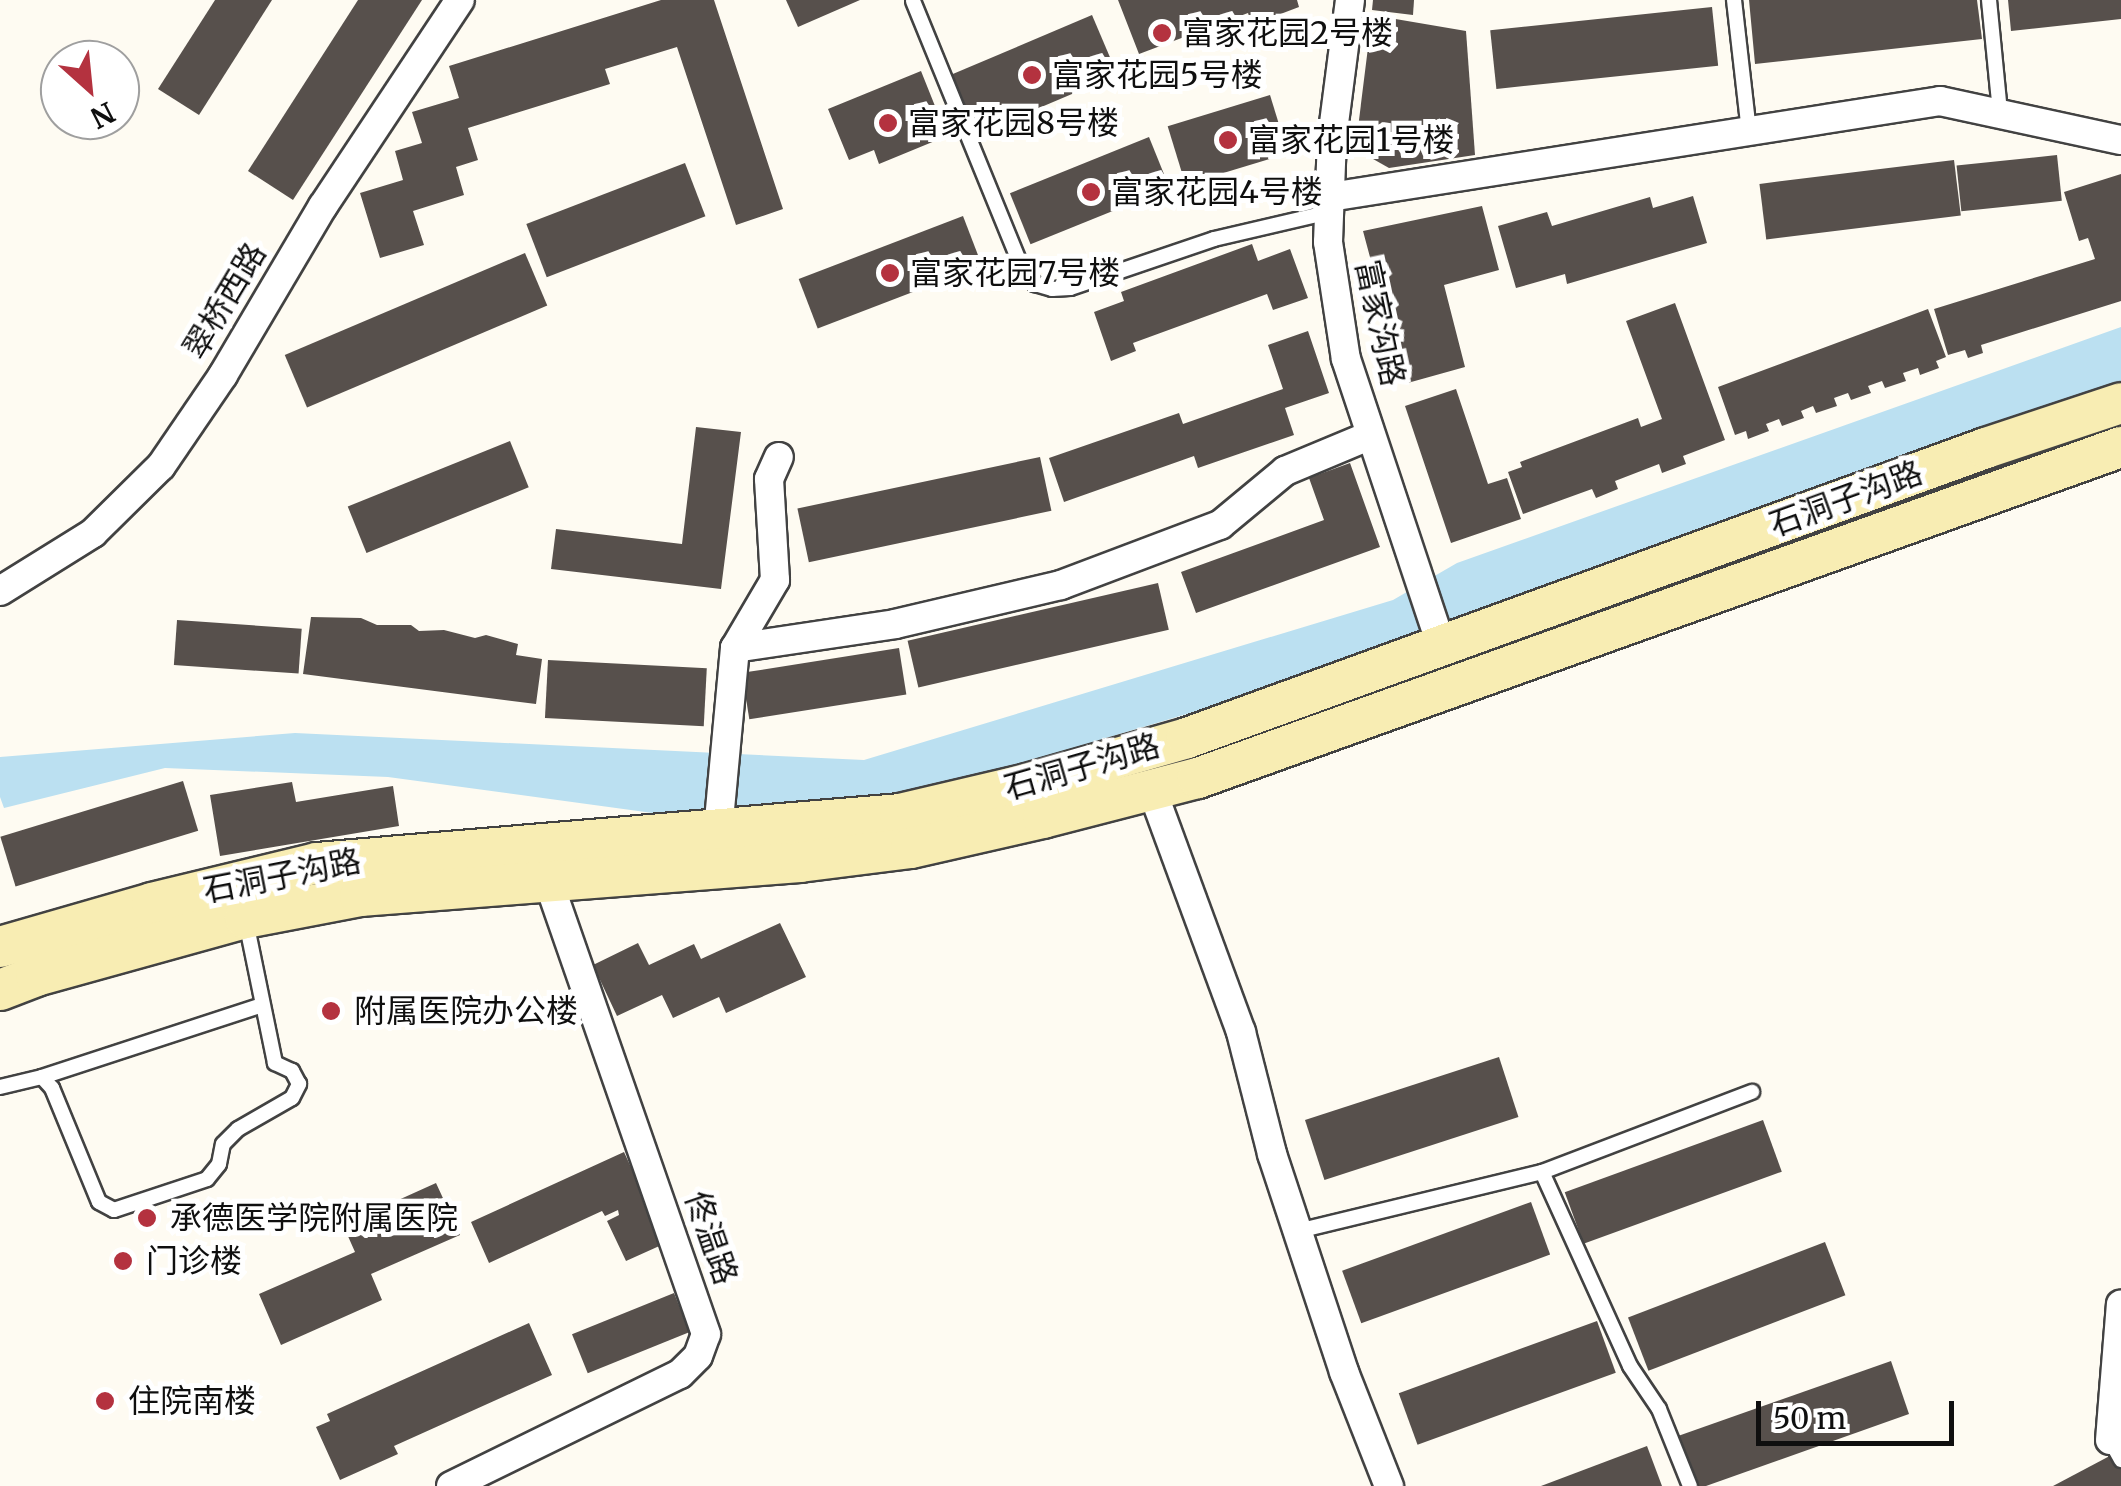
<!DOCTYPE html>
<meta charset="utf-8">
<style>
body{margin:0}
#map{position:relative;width:2121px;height:1486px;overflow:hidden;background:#fefbf2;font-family:Merriweather,"Noto Sans SC",serif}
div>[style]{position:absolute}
.water>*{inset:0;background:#bbe0f1}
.building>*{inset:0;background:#57504c;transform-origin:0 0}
.roads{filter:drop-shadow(2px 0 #424242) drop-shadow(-2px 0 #424242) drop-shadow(0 2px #424242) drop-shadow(0 -2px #424242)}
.service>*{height:14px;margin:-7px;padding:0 7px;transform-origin:7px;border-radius:7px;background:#fff}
.minor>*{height:28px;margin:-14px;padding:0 14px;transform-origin:14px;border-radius:14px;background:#fff}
.secondary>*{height:40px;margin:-20px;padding:0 20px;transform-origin:20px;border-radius:20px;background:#f8edb3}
.dots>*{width:28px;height:28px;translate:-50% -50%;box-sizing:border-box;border:5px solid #fff;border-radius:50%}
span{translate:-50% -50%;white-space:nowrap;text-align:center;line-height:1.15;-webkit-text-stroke:10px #fff;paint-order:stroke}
.poi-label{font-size:32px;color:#0f0f0f}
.left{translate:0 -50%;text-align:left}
.street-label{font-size:32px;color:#0f0f0f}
.north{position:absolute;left:40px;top:40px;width:100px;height:100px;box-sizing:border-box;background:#fff;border:2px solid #9f9f9f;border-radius:50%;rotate:153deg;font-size:28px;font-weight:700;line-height:40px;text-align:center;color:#0f0f0f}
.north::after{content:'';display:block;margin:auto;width:35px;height:45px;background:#b4323f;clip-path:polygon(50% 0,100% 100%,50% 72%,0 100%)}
.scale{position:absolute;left:1756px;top:1401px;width:198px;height:45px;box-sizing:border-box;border:5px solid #0f0f0f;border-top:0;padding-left:12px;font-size:30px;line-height:35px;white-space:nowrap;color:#0f0f0f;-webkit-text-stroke:8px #fff;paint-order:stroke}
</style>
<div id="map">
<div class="water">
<div style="clip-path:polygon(2121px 327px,2121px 393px,1404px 649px,899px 800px,682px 817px,388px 777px,165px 768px,4px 808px,0 797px,0 757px,295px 733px,864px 760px,1393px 600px,1457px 563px)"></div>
</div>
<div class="building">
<div style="clip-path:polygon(215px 0,272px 0,199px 115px,158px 89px)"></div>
<div style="clip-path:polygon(358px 0,422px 0,293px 200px,248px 171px)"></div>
<div style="clip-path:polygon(661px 0,714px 0,783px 209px,736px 225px,677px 47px,605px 69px,610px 84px,468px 128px,478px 160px,456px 167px,464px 195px,413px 211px,424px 245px,380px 258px,360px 193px,403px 180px,395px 151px,422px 143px,412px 112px,459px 98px,449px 66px)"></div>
<div style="clip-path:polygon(786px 0,860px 0,798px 27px)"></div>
<div style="clip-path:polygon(1118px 0,1297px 0,1299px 7px,1252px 25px,1248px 13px,1139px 54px)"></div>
<div style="clip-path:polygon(1373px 0,1414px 0,1413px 15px,1372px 10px)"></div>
<div style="clip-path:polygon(1749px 0,1977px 0,1982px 39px,1755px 64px)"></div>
<div style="clip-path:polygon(2008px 0,2121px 0,2121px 19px,2011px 31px)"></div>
<div style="left:1712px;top:7px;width:59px;height:223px;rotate:84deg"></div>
<div style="left:1092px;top:15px;width:65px;height:157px;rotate:67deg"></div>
<div style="clip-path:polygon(1372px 15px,1466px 31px,1475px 155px,1389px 168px,1366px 155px,1357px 136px)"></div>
<div style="clip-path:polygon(921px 71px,947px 136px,879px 164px,874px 150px,849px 160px,828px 109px)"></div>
<div style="left:1270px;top:95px;width:61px;height:107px;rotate:73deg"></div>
<div style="left:1149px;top:137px;width:55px;height:150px;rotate:68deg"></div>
<div style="left:2057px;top:155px;width:46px;height:101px;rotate:84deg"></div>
<div style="left:1954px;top:160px;width:56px;height:196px;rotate:83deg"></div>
<div style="left:685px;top:163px;width:57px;height:170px;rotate:69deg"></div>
<div style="clip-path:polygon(2121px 174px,2121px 301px,1981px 345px,1983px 353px,1968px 358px,1965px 350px,1948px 355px,1934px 309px,2095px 259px,2088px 238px,2079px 241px,2064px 192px)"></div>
<div style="clip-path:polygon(1693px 196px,1707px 243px,1567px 284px,1565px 274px,1516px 288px,1498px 226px,1547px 212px,1552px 226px,1650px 197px,1653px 208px)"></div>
<div style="clip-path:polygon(1482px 206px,1499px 270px,1444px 285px,1465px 367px,1404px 384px,1363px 231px)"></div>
<div style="left:963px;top:216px;width:53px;height:176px;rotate:69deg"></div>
<div style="clip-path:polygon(1252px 244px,1258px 261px,1290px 249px,1308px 298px,1273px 310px,1267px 294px,1133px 343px,1136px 351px,1111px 361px,1094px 312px,1124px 301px,1121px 292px)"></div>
<div style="left:525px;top:253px;width:57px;height:261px;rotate:67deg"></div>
<div style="clip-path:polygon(1675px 303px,1725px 440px,1683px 456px,1686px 464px,1662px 473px,1659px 464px,1615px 481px,1618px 489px,1596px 498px,1592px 489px,1523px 514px,1508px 472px,1522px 467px,1520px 462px,1638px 418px,1641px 427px,1662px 419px,1626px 321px)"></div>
<div style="clip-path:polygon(1928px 309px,1946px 357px,1936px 361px,1939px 368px,1920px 375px,1918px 368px,1903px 373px,1906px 381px,1885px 388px,1882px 381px,1868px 386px,1871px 393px,1851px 400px,1848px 393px,1834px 398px,1837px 406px,1816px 413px,1813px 406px,1801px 411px,1804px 418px,1782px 426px,1779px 419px,1766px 424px,1769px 431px,1748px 439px,1746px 431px,1735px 435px,1718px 387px)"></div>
<div style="clip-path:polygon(1308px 331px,1329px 393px,1285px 408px,1294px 435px,1198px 468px,1194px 456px,1064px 502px,1049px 458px,1179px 413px,1183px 424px,1283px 389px,1268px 345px)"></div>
<div style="clip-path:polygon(1456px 389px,1488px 484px,1507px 478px,1521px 519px,1451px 543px,1405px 406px)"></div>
<div style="clip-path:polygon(696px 427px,741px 432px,721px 589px,551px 569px,556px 529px,682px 544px)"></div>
<div style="left:510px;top:441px;width:50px;height:175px;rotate:68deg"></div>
<div style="left:1040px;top:457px;width:55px;height:248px;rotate:78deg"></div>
<div style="clip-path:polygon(1350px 463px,1380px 547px,1196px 613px,1181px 572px,1324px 520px,1309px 478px)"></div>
<div style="left:1158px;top:583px;width:48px;height:257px;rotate:77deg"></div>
<div style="clip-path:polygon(311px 617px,361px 618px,377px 625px,411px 625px,419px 631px,444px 630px,475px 638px,486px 635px,518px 644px,516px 655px,542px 659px,536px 704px,303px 674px)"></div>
<div style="left:177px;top:620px;width:125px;height:45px;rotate:4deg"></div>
<div style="left:899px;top:648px;width:47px;height:159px;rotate:81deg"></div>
<div style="left:548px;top:660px;width:159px;height:58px;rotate:3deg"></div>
<div style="left:183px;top:781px;width:52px;height:191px;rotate:73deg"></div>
<div style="clip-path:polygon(292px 782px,296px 802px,393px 786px,399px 826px,220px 856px,210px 795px)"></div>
<div style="clip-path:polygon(780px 923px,806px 977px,726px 1013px,719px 997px,673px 1018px,662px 995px,617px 1016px,593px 965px,638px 943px,649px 965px,694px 944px,701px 959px)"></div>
<div style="left:1499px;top:1057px;width:63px;height:204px;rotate:72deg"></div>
<div style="left:1763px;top:1120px;width:55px;height:211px;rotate:70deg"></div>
<div style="clip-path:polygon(624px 1152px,666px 1243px,626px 1261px,607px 1221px,619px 1215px,618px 1210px,605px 1216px,602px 1211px,489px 1263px,471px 1222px)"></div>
<div style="clip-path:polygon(436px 1183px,460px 1235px,371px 1274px,382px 1300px,281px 1345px,259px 1294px,355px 1252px,343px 1225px)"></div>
<div style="left:1531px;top:1202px;width:56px;height:201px;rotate:70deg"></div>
<div style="left:1825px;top:1242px;width:57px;height:211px;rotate:69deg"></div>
<div style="left:674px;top:1293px;width:42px;height:110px;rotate:68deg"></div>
<div style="left:1597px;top:1321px;width:55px;height:211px;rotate:70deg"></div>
<div style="clip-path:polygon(529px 1323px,552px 1375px,394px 1446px,398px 1454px,340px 1480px,316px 1427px,330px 1421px,327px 1414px)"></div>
<div style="clip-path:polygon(1891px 1361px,1909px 1414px,1706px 1486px,1695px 1486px,1678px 1436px)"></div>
<div style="clip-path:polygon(1647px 1446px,1662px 1486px,1541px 1486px)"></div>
<div style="clip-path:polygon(2121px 1450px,2121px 1486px,2053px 1486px)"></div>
</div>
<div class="roads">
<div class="service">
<div style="left:1734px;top:0;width:132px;rotate:83.5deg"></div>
<div style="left:1989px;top:0;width:114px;rotate:84.4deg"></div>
<div style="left:913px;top:1px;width:285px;rotate:67.8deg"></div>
<div style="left:1021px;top:265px;width:24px;rotate:54deg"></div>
<div style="left:1035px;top:284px;width:18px;rotate:16deg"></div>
<div style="left:1052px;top:289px;width:18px;rotate:-3deg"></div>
<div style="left:1070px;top:288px;width:152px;rotate:-18.8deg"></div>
<div style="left:1214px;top:239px;width:119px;rotate:-13.1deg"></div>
<div style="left:42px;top:1077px;width:231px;rotate:-18.1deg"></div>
<div style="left:0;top:1087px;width:43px;rotate:-13.4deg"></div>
<div style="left:42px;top:1077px;width:15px;rotate:48deg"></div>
<div style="left:52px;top:1088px;width:123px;rotate:67.6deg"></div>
<div style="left:99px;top:1202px;width:17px;rotate:28deg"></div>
<div style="left:114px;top:1210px;width:98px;rotate:-18.4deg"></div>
<div style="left:207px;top:1179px;width:19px;rotate:-51deg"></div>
<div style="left:219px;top:1164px;width:20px;rotate:-79deg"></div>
<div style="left:223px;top:1144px;width:21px;rotate:-45deg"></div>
<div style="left:238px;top:1129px;width:62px;rotate:-29.9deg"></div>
<div style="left:292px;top:1098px;width:16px;rotate:-63deg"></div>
<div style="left:299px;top:1084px;width:15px;rotate:-118deg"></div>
<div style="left:292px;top:1071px;width:19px;rotate:-155deg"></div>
<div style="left:275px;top:1063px;width:144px;rotate:-101.6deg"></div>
<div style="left:1542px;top:1172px;width:213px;rotate:65.6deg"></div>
<div style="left:1630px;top:1366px;width:52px;rotate:56deg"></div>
<div style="left:1659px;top:1409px;width:83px;rotate:68.1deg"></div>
<div style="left:1298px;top:1231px;width:251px;rotate:-13.6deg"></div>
<div style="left:1542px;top:1172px;width:225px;rotate:-20.9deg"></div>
<div style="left:2110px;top:1440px;width:23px;rotate:61deg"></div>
</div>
<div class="minor">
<div style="left:1350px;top:0;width:139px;rotate:97.4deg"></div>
<div style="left:1332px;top:138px;width:104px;rotate:92.2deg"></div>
<div style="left:1328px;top:242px;width:118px;rotate:81.3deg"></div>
<div style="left:1346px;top:359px;width:305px;rotate:71.6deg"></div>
<div style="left:1330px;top:197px;width:618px;rotate:-8.94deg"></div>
<div style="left:1940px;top:101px;width:185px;rotate:12.2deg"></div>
<div style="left:0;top:591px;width:110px;rotate:-31.9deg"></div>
<div style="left:93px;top:533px;width:95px;rotate:-44.6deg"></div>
<div style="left:161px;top:466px;width:110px;rotate:-55.7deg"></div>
<div style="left:223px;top:375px;width:196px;rotate:-59.4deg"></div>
<div style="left:323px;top:206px;width:247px;rotate:-56.4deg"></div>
<div style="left:735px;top:648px;width:162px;rotate:-8.5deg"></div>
<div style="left:895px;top:624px;width:171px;rotate:-13.2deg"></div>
<div style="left:1061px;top:585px;width:170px;rotate:-20.7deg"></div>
<div style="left:1220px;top:525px;width:85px;rotate:-39.7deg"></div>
<div style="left:1285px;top:471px;width:93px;rotate:-22.7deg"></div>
<div style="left:1152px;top:790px;width:258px;rotate:69.8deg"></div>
<div style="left:1241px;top:1032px;width:126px;rotate:75.7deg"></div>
<div style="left:1272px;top:1154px;width:230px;rotate:71.7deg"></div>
<div style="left:1344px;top:1372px;width:123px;rotate:68.5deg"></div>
<div style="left:718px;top:831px;width:184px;rotate:-84.7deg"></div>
<div style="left:735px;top:648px;width:79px;rotate:-59.5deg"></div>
<div style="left:775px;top:580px;width:101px;rotate:-93.4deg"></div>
<div style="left:769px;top:479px;width:24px;rotate:-66deg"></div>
<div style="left:2110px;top:1440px;width:136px;rotate:-85.4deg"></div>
<div style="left:451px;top:1486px;width:255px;rotate:-26.1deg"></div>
<div style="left:680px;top:1374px;width:25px;rotate:-45deg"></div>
<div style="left:698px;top:1356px;width:23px;rotate:-70deg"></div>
<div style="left:706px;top:1334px;width:483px;rotate:-109.2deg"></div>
</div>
<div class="secondary">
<div style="left:0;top:947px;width:158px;rotate:-16.1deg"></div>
<div style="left:152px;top:903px;width:170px;rotate:-13.6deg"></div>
<div style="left:317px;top:863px;width:585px;rotate:-4.8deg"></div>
<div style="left:900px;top:814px;width:130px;rotate:-13.3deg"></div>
<div style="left:1027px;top:784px;width:166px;rotate:-16deg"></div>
<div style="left:1187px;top:738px;width:850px;rotate:-19.95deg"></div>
<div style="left:1986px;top:448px;width:142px;rotate:-18.4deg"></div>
<div style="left:0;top:990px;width:39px;rotate:-21deg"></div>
<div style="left:36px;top:976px;width:217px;rotate:-15.5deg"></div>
<div style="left:245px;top:918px;width:117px;rotate:-10.8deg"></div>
<div style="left:360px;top:896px;width:441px;rotate:-4.4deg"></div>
<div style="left:800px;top:862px;width:112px;rotate:-7.2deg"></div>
<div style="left:911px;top:848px;width:135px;rotate:-12.8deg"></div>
<div style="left:1043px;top:818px;width:160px;rotate:-14.5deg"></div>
<div style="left:1198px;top:778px;width:981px;rotate:-19.73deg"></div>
</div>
</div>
<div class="dots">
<div style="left:1162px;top:33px;background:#b4323f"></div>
<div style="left:1032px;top:75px;background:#b4323f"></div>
<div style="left:888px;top:123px;background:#b4323f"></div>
<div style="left:1228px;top:140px;background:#b4323f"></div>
<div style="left:1091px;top:192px;background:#b4323f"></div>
<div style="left:890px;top:273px;background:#b4323f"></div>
<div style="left:331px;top:1011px;background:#b4323f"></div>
<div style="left:147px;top:1218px;background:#b4323f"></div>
<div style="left:123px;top:1261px;background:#b4323f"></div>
<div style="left:105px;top:1401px;background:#b4323f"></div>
</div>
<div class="poi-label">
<span class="left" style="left:1182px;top:33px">富家花园2号楼</span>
<span class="left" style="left:1052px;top:75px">富家花园5号楼</span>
<span class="left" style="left:908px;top:123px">富家花园8号楼</span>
<span class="left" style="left:1248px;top:140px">富家花园1号楼</span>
<span class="left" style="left:1111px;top:192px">富家花园4号楼</span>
<span class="left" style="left:910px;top:273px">富家花园7号楼</span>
<span class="left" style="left:354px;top:1011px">附属医院办公楼</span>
<span class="left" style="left:170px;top:1218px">承德医学院附属医院</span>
<span class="left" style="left:146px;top:1261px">门诊楼</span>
<span class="left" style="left:128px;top:1401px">住院南楼</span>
</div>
<div class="street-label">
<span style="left:225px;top:301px;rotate:-59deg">翠桥西路</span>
<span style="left:1380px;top:323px;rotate:78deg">富家沟路</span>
<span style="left:1846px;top:499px;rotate:-20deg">石洞子沟路</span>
<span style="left:1082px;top:767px;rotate:-16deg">石洞子沟路</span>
<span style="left:282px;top:876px;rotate:-11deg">石洞子沟路</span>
<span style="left:711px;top:1238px;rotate:71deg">佟温路</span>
</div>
<div class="north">N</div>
<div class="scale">50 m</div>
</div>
